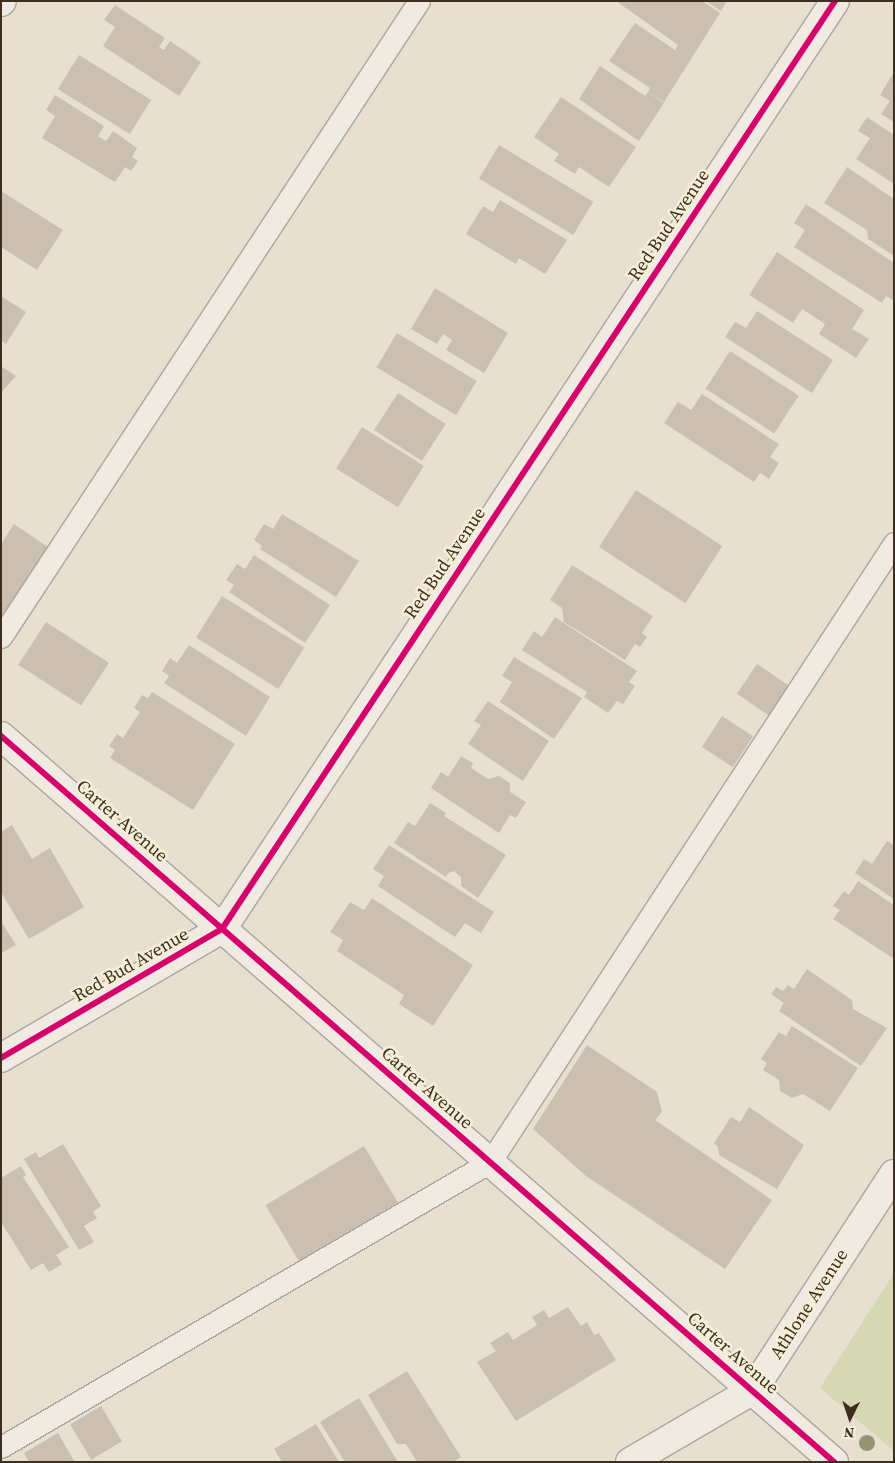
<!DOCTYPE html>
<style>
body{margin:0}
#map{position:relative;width:895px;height:1463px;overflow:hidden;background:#e7e0d1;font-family:"Source Serif 4",serif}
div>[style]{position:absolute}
.green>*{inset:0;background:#d6d7b3}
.building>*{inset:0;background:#cbbfb2;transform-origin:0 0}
.roads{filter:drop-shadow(1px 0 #ada599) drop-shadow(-1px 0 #ada599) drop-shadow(0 1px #ada599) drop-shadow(0 -1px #ada599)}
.service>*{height:21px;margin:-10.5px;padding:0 10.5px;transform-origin:10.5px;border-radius:10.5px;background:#efebe3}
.minor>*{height:28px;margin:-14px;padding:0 14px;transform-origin:14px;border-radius:14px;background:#efebe3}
.cycleway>*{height:6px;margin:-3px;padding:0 3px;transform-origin:3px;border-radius:3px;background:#d6006c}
.trees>*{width:16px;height:16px;margin:-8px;border-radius:50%;background:#929673}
span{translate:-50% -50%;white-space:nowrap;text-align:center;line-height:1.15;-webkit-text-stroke:5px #f7eed8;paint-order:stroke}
.street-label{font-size:18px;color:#3d2e20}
.frame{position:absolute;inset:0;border:2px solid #3d2e20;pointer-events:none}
.north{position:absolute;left:825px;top:1393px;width:50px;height:50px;-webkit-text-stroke:4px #f7eed8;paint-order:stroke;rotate:184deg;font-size:14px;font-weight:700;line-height:20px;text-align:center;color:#3d2e20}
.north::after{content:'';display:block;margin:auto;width:18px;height:22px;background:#3d2e20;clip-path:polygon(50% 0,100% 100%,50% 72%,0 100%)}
</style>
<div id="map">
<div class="green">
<div style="clip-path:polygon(894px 1273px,894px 1451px,820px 1388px)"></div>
</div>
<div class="building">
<div style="clip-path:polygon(616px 1px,702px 1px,720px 13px,664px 102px,648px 92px,650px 88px,609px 61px,635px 23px,675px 50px,678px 45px)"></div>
<div style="clip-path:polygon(706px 1px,727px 1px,721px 11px)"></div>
<div style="clip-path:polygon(115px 5px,165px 38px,159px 47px,164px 50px,170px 41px,201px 62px,179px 96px,103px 46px,115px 27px,104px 20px)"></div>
<div style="left:79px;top:55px;width:85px;height:40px;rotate:32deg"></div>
<div style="clip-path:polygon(600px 66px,645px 96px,648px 92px,664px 103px,639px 141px,579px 99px)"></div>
<div style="clip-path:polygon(894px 72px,894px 122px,881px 114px,890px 101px,880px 95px)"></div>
<div style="clip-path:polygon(55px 95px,104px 126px,98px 136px,106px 141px,113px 131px,137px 148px,132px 157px,138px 161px,131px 171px,125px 167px,115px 182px,42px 138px,55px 116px,46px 110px)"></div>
<div style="clip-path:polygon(561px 97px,636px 147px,609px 187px,579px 167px,575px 174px,554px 161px,559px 154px,534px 137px)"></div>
<div style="clip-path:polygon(867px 117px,894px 135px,894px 184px,856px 159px,870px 138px,858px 131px)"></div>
<div style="left:499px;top:145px;width:110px;height:39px;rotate:31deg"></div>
<div style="clip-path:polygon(847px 167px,894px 199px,894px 256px,868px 239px,867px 230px,824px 203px)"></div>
<div style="clip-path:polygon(1px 191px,63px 230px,37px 270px,1px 247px)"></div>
<div style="clip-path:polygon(500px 200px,567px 240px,545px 274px,519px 258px,516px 264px,466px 234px,483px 206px,493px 212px)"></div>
<div style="clip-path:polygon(806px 204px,894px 263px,894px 301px,886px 296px,882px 303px,794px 247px,805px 230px,794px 223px)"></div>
<div style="clip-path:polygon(777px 252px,864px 310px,852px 329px,869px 339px,856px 358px,819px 334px,825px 324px,802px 309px,793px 323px,749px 295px)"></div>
<div style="clip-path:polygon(435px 288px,508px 333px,484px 373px,446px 350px,452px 340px,443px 334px,437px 344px,411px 329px)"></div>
<div style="clip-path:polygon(1px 296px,26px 312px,6px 344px,1px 340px)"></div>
<div style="clip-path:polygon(757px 311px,833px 360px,812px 393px,725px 337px,735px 322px,746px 328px)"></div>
<div style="left:397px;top:333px;width:93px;height:40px;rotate:31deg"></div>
<div style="left:730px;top:351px;width:82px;height:45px;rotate:33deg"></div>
<div style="clip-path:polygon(1px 366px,16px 376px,1px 393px)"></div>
<div style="left:398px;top:393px;width:57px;height:44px;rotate:33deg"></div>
<div style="clip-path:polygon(702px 394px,779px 444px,770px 457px,779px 463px,769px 479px,760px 473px,754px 482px,664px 423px,678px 402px,691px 410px)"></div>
<div style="left:362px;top:427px;width:73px;height:49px;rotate:32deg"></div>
<div style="left:636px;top:490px;width:103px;height:68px;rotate:33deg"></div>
<div style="clip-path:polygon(282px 514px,359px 561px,336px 597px,260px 549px,262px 546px,254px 540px,264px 524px,273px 529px)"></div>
<div style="clip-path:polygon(14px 524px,51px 549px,1px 625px,1px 544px)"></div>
<div style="clip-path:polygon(254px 555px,330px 605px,305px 643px,229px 592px,234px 585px,226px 580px,237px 564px,245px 569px)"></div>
<div style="clip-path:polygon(572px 565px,653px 616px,642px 633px,647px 637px,640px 647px,635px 644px,625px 660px,564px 622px,562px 608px,550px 600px)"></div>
<div style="left:222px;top:596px;width:97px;height:49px;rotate:32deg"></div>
<div style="clip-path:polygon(555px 617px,637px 671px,629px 682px,635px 686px,623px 704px,617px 701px,608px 713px,584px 697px,587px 692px,522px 650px,534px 631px,542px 637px)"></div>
<div style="left:46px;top:622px;width:75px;height:51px;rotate:33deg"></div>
<div style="clip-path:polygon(189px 645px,270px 697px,246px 736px,164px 683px,169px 676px,162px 671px,170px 658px,177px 663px)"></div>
<div style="clip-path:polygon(514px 657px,582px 698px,554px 739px,500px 702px,512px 682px,502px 676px)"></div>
<div style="left:757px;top:664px;width:41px;height:36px;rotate:34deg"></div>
<div style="clip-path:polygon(152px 692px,235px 744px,193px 810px,110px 758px,115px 750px,109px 746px,117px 734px,123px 738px,140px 712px,134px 708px,142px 695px,148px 698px)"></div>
<div style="clip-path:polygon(488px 701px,549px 741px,523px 781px,468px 744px,481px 725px,474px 721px)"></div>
<div style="left:722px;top:716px;width:37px;height:37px;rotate:33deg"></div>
<div style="clip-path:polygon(461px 756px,473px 763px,471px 768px,488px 779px,499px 776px,510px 783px,510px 792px,526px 802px,516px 818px,510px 815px,499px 833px,431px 788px,441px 772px,448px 777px)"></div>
<div style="clip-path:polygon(430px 803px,446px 813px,444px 816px,506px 855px,478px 898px,461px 886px,461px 877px,454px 871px,448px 873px,446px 877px,394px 843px,408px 822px,415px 826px)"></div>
<div style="clip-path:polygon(12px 825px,32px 859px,50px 848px,84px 907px,29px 939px,1px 892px,1px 832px)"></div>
<div style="clip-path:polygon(887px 841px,894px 845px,894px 899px,855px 873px,864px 859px,872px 864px)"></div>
<div style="clip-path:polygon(389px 845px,494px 912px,481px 933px,465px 923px,455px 937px,378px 886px,384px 876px,373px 869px)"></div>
<div style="clip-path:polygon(858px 881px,894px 905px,894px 959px,833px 919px,840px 910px,833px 906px,844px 891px,849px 895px)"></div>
<div style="clip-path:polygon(372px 898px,473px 965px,433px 1026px,399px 1004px,404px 995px,337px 951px,343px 940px,330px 932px,350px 902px,364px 910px)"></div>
<div style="clip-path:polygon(1px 921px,16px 945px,1px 953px)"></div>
<div style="clip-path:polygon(807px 969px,852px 1000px,853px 1009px,887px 1028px,861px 1066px,779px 1011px,784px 1003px,771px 994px,776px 987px,783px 991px,788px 985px,794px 989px)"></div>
<div style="clip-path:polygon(792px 1026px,858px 1068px,830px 1111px,803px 1094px,792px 1098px,780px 1091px,779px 1080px,763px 1070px,767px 1063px,761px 1059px,779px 1032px,786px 1036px)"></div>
<div style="clip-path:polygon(587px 1045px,657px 1092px,662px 1112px,655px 1120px,772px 1200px,725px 1269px,586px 1176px,533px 1129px)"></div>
<div style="clip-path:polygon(749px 1107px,804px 1145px,777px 1189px,719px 1155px,718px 1147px,714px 1143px,731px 1117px,740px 1122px)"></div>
<div style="clip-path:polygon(63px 1144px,101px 1206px,93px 1212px,97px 1218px,84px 1226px,94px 1242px,79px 1250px,24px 1159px,36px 1152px,39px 1158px)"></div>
<div style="left:364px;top:1146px;width:66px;height:115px;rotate:59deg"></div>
<div style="clip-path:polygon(21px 1166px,26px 1175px,23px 1177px,69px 1247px,56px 1255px,62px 1264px,49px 1272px,43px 1263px,31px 1270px,1px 1222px,1px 1178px)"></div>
<div style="clip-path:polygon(568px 1307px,581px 1326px,587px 1322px,594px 1335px,599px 1333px,616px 1360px,516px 1421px,477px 1362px,496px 1351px,490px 1343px,508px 1332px,513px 1340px,537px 1325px,532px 1317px,544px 1310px,549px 1318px)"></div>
<div style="clip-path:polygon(407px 1371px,461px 1457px,453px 1462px,417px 1462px,406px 1444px,397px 1444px,368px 1395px)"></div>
<div style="clip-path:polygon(359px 1398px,398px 1462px,345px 1462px,320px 1422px)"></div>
<div style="left:101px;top:1406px;width:41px;height:36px;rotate:59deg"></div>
<div style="clip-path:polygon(316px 1424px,339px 1462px,282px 1462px,274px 1449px)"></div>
<div style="clip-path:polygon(58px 1433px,75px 1462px,29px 1462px,24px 1453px)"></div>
</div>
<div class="roads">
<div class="service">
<div style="left:1px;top:637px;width:761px;rotate:-56.69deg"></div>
<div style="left:1px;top:1447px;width:566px;rotate:-30.23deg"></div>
<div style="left:490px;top:1162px;width:739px;rotate:-56.87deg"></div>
</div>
<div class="minor">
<div style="left:1px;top:2px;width:1px;rotate:-45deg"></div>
<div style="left:1px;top:736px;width:1105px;rotate:41.07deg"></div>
<div style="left:1px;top:1058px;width:256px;rotate:-30.3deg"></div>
<div style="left:222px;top:929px;width:1112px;rotate:-56.55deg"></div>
<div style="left:630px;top:1462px;width:143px;rotate:-30.3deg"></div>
<div style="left:753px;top:1390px;width:258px;rotate:-56.9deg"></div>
</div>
</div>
<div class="cycleway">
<div style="left:1px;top:736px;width:1105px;rotate:41.07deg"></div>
<div style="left:1px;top:1058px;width:256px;rotate:-30.3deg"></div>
<div style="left:222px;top:929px;width:1112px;rotate:-56.55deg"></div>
</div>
<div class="trees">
<div style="left:867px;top:1443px"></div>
</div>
<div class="street-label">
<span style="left:669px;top:225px;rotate:-56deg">Red Bud Avenue</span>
<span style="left:445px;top:563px;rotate:-56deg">Red Bud Avenue</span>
<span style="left:122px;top:821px;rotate:41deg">Carter Avenue</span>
<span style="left:131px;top:965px;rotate:-30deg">Red Bud Avenue</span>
<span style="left:427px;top:1088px;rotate:41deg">Carter Avenue</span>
<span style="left:809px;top:1304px;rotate:-57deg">Athlone Avenue</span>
<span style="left:733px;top:1353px;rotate:41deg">Carter Avenue</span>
</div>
<div class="frame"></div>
<div class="north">N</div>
</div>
